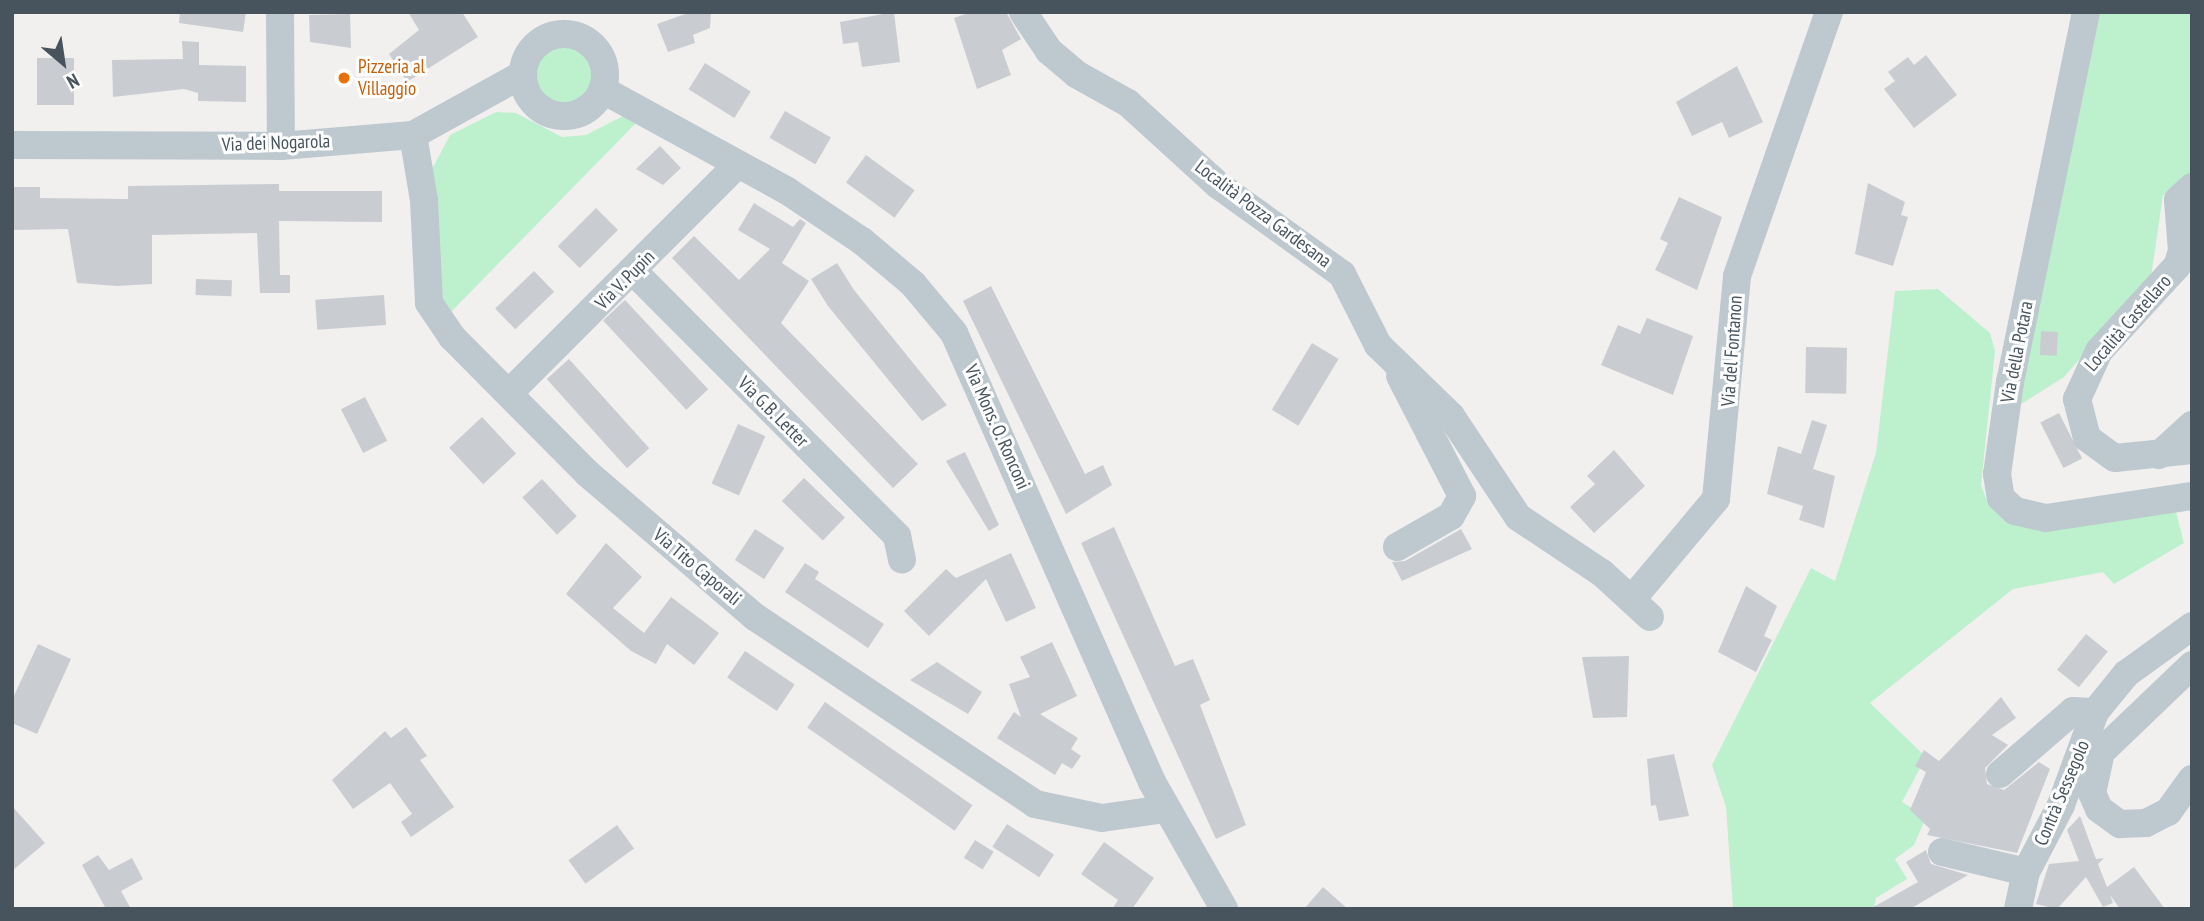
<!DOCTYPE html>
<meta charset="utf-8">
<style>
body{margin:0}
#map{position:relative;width:2204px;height:921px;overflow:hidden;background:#f2efef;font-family:"PT Sans Narrow",sans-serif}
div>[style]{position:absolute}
.green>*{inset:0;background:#bdf1ce}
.round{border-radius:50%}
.building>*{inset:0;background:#c9cdd2;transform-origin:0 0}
.minor>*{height:28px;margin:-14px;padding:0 14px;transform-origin:14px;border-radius:14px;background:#bdc8cf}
.minor>.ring{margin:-14px;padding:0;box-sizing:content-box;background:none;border:28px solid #bdc8cf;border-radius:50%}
.dots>*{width:19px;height:19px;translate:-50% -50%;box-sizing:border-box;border:4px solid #fff;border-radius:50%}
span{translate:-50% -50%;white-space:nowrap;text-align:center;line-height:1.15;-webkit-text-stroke:6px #fff;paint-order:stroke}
.food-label{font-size:19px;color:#c56008}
.left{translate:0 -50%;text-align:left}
.street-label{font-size:19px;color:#47545e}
.frame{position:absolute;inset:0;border:14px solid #47545e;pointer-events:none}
.north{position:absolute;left:28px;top:28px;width:70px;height:70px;-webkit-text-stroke:5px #fff;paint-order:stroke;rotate:151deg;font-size:19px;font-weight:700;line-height:28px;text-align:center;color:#47545e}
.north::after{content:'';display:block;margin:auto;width:24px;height:32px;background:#47545e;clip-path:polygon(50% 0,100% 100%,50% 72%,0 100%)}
</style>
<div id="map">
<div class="green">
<div style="clip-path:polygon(2090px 12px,2192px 12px,2192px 202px,2174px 191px,2163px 195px,2151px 277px,2064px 377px,2018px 406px)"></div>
<div class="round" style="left:536px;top:46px;width:58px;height:58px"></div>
<div style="clip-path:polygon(496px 112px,516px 113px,562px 137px,586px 135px,623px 116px,637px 122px,446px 317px,439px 307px,430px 173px,450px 135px)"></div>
<div style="clip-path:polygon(1938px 289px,1990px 333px,1995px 351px,1981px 485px,1988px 504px,2011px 522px,2174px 504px,2184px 543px,2114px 584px,2103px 572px,2013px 589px,1870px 703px,1926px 757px,1902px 802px,1926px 817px,1914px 845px,1895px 859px,1907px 879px,1876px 898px,1874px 909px,1733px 909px,1726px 807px,1712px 765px,1811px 568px,1835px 581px,1876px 453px,1895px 291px)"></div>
</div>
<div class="building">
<div style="clip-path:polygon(180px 12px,246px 12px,243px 32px,179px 23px)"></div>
<div style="clip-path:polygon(408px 12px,462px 12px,478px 37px,407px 82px,389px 54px,419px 30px)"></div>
<div style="clip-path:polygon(691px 12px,711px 12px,710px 28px,693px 35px,695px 43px,668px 52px,657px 24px)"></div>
<div style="clip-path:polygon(894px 12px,900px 62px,862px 67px,858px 42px,843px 44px,840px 22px)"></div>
<div style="clip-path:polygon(971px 12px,1006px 12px,1021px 39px,1002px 50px,1011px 75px,977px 89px,954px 18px)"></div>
<div style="clip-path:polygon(350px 14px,351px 48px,310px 42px,309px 15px)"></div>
<div style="clip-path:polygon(182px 41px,199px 42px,199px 65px,246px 66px,246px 102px,198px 101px,198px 93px,184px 89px,113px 97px,112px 60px,183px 59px)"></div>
<div style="clip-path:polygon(1926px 55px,1957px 95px,1914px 128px,1884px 89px,1895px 81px,1888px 72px,1908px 57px,1914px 65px)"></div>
<div style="left:37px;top:58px;width:37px;height:47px"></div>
<div style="left:705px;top:63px;width:54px;height:31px;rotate:32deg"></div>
<div style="clip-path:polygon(1737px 66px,1763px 122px,1729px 138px,1722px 122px,1692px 136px,1676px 102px)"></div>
<div style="left:785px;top:111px;width:53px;height:31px;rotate:30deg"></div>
<div style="clip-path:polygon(660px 146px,681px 168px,663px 185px,636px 169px)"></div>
<div style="left:866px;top:155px;width:60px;height:34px;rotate:36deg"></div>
<div style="clip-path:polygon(1868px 183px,1905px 202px,1901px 215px,1908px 217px,1893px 266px,1855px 254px)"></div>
<div style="clip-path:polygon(279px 184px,279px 191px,382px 191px,382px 222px,279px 221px,280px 275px,290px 275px,290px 293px,260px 293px,257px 233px,152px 235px,152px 284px,117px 286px,77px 283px,68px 229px,12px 230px,12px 187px,40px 187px,40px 198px,128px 199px,128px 186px)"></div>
<div style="clip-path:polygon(1679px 197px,1722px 217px,1697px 290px,1655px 270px,1668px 243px,1660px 239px)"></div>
<div style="clip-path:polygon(754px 203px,793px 227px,800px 219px,806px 223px,782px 263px,809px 281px,781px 323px,918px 464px,893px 488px,672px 258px,694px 236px,739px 280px,770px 249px,738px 230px)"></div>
<div style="left:596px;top:208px;width:31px;height:54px;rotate:45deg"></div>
<div style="clip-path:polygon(837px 263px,854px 290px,947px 405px,922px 421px,828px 306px,811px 279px)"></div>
<div style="left:534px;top:271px;width:29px;height:54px;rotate:46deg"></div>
<div style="left:196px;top:279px;width:36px;height:16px;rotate:2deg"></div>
<div style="clip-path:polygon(991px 286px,1085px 474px,1103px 465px,1112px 485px,1066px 514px,963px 301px)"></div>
<div style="left:384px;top:295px;width:30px;height:69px;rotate:86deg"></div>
<div style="left:625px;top:300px;width:122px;height:30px;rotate:47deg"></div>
<div style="clip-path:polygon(1647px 318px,1693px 336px,1673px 395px,1601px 365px,1618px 325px,1640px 334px)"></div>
<div style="left:2041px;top:331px;width:17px;height:24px;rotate:3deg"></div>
<div style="left:1312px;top:343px;width:31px;height:78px;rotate:31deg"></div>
<div style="left:1806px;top:347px;width:41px;height:46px;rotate:1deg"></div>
<div style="left:569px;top:359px;width:120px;height:30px;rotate:48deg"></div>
<div style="left:365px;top:397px;width:49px;height:27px;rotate:63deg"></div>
<div style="left:2059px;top:413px;width:51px;height:21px;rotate:63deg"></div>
<div style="left:482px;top:417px;width:50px;height:45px;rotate:47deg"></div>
<div style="clip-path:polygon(1812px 420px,1827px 425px,1813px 469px,1835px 476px,1824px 528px,1799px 520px,1803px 506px,1767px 494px,1778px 446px,1801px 454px)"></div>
<div style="left:738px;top:424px;width:30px;height:65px;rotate:24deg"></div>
<div style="clip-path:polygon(1614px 450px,1645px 486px,1594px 533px,1570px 507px,1595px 484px,1587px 476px)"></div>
<div style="clip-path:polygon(965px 452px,999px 525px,989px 531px,946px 461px)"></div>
<div style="left:804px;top:478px;width:57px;height:32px;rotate:44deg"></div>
<div style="left:542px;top:479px;width:51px;height:27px;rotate:47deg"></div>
<div style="clip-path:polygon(1114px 527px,1175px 666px,1193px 659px,1210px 700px,1200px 705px,1246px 825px,1216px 839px,1081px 543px)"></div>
<div style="left:755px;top:529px;width:35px;height:37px;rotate:33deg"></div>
<div style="clip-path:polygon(1461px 529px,1472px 549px,1402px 581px,1392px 562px,1405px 561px)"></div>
<div style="clip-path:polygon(606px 543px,642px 577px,613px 608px,644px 633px,671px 597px,719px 633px,694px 665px,667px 644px,656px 664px,631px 651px,566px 594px)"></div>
<div style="clip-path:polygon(1011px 553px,1036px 608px,1006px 622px,986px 579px,929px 636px,904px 611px,946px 569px,956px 578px)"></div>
<div style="clip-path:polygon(805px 563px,819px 572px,815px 579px,884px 624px,868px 648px,785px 592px)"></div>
<div style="clip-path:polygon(1746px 586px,1777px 606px,1764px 636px,1772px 640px,1756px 672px,1718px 652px)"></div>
<div style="left:2086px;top:634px;width:28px;height:46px;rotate:39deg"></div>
<div style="clip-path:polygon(1052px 642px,1077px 696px,1040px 714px,1078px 738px,1071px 749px,1081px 756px,1072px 769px,1062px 763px,1055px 775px,997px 738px,1014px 712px,1021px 717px,1009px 684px,1030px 677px,1020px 657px)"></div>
<div style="clip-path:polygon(38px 644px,71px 659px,37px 734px,12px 723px,12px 700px)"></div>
<div style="left:745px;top:651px;width:60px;height:32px;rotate:34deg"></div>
<div style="clip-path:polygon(1629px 656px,1627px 717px,1593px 718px,1582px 657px)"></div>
<div style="clip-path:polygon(937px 662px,982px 692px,968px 714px,910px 680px)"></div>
<div style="clip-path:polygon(2001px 697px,2016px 718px,1992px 735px,2008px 745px,1985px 768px,1987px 784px,2004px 790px,2039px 762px,2050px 769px,2017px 853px,1927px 835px,1930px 829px,1910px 810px,1926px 772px,1915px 766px,1924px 750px,1939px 761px)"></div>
<div style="left:825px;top:702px;width:180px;height:31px;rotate:35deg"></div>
<div style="clip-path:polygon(406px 727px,427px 756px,420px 760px,454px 807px,411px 837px,401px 822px,412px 814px,390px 783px,353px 809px,332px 780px,385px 731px,391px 738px)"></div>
<div style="clip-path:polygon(1674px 754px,1689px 816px,1659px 821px,1656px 805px,1651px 806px,1647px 759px)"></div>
<div style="clip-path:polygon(12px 806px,45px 843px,12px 871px)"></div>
<div style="clip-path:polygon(2080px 816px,2096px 859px,2104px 858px,2098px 864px,2107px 887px,2134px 867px,2165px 909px,2120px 909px,2110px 895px,2113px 903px,2103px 907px,2086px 877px,2057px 909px,2036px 904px,2049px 864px,2079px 861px,2067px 830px)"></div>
<div style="left:1007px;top:824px;width:56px;height:27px;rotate:33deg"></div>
<div style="left:617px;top:825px;width:29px;height:60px;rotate:54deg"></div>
<div style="left:975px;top:840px;width:22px;height:21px;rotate:32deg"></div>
<div style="clip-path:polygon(1104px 842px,1154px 878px,1132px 909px,1112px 909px,1118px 900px,1081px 874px)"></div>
<div style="clip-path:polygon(1926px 850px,1931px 864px,1968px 875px,1910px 909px,1870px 909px,1918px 882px,1906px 862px)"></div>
<div style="clip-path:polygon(98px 855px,109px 870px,132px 858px,143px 879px,121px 891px,131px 909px,106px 909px,82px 865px)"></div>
<div style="clip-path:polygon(1323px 887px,1348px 909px,1304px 909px)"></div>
</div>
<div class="minor">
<div style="left:280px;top:12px;width:134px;rotate:89.6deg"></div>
<div style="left:1023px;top:12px;width:47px;rotate:56.3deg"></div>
<div style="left:1049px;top:51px;width:35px;rotate:40deg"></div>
<div style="left:1076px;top:74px;width:60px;rotate:29.1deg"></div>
<div style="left:1128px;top:103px;width:122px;rotate:42.3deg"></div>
<div style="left:1218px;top:185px;width:153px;rotate:35.7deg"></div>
<div style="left:1342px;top:274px;width:80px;rotate:63.1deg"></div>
<div style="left:1378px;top:345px;width:102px;rotate:44.2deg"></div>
<div style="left:1451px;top:416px;width:121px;rotate:56.4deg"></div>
<div style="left:1518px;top:517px;width:101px;rotate:33.7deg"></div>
<div style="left:1602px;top:573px;width:65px;rotate:42.5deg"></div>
<div style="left:2086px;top:12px;width:378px;rotate:101.6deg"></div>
<div style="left:2010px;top:382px;width:93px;rotate:98deg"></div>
<div style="left:1997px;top:474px;width:24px;rotate:81deg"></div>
<div style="left:2001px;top:498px;width:19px;rotate:43deg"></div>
<div style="left:2015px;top:511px;width:32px;rotate:13deg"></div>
<div style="left:2046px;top:518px;width:148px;rotate:-8.6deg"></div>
<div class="ring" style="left:523px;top:34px;width:54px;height:54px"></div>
<div style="left:603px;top:90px;width:209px;rotate:28.7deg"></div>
<div style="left:786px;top:190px;width:92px;rotate:33.9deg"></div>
<div style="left:862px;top:241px;width:67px;rotate:40.1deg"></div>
<div style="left:913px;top:284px;width:64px;rotate:50.1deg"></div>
<div style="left:954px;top:333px;width:491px;rotate:66.2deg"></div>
<div style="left:1152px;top:782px;width:146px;rotate:60.4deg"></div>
<div style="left:413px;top:135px;width:66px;rotate:80.4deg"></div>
<div style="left:424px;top:200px;width:103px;rotate:87.2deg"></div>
<div style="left:429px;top:303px;width:41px;rotate:55.9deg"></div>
<div style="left:452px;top:337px;width:192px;rotate:45.2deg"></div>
<div style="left:587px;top:473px;width:221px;rotate:40.6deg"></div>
<div style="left:755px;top:617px;width:337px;rotate:33.7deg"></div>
<div style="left:1035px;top:804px;width:68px;rotate:11.8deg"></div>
<div style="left:1102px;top:818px;width:64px;rotate:-8.1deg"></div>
<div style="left:12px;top:145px;width:269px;rotate:0.2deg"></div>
<div style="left:281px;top:146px;width:132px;rotate:-4.8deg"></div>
<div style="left:413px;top:135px;width:126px;rotate:-29deg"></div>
<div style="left:2192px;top:187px;width:19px;rotate:137deg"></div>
<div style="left:2178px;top:200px;width:51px;rotate:85.5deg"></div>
<div style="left:2182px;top:251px;width:16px;rotate:108deg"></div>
<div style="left:2177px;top:266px;width:115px;rotate:132.5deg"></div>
<div style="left:2099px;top:351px;width:53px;rotate:114.6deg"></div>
<div style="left:2077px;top:399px;width:40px;rotate:75.6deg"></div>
<div style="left:2087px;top:438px;width:34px;rotate:36deg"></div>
<div style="left:2115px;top:458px;width:77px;rotate:-5.9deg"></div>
<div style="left:634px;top:272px;width:373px;rotate:45.1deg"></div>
<div style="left:897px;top:536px;width:24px;rotate:78deg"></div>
<div style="left:509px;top:393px;width:322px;rotate:-45deg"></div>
<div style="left:2159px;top:455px;width:45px;rotate:-42.3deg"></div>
<div style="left:1397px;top:547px;width:62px;rotate:-29.9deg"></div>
<div style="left:1451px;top:516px;width:23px;rotate:-61deg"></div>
<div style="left:1462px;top:496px;width:135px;rotate:-117.3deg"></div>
<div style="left:1638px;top:592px;width:121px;rotate:-50deg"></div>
<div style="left:1716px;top:499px;width:224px;rotate:-84.6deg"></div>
<div style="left:1737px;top:276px;width:280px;rotate:-70.8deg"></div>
<div style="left:2192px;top:665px;width:126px;rotate:136.3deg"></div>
<div style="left:2101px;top:752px;width:42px;rotate:102.4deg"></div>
<div style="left:2092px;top:793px;width:17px;rotate:66deg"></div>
<div style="left:2099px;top:809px;width:26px;rotate:36deg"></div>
<div style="left:2120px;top:824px;width:26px;rotate:-2deg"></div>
<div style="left:2146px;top:823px;width:25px;rotate:-27deg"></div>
<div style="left:2168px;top:812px;width:41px;rotate:-54deg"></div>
<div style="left:2000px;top:774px;width:96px;rotate:-40.8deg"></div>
<div style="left:2073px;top:711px;width:22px;rotate:3deg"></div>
<div style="left:1942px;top:852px;width:86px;rotate:13.4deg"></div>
<div style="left:2018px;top:909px;width:38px;rotate:-78deg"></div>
<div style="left:2026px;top:872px;width:76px;rotate:-62.4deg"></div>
<div style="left:2061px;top:805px;width:99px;rotate:-69.9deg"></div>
<div style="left:2095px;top:712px;width:49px;rotate:-50.8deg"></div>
<div style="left:2126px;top:674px;width:82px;rotate:-36deg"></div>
</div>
<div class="dots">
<div style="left:344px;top:78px;background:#e8710a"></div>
</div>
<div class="food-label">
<span class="left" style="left:358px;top:78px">Pizzeria al<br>Villaggio</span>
</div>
<div class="street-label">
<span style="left:276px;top:143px;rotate:-2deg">Via dei Nogarola</span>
<span style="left:1263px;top:214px;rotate:37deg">Località Pozza Gardesana</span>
<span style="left:625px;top:280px;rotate:-45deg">Via V. Pupin</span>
<span style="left:2128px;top:323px;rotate:-49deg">Località Castellaro</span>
<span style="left:1732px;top:351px;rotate:-86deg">Via del Fontanon</span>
<span style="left:2017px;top:352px;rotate:-79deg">Via della Potara</span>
<span style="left:773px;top:412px;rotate:45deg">Via G.B. Letter</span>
<span style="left:997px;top:427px;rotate:66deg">Via Mons. O. Ronconi</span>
<span style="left:697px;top:567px;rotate:40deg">Via Tito Caporali</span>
<span style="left:2062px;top:793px;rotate:-67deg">Contrà Sessegolo</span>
</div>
<div class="frame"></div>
<div class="north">N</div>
</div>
